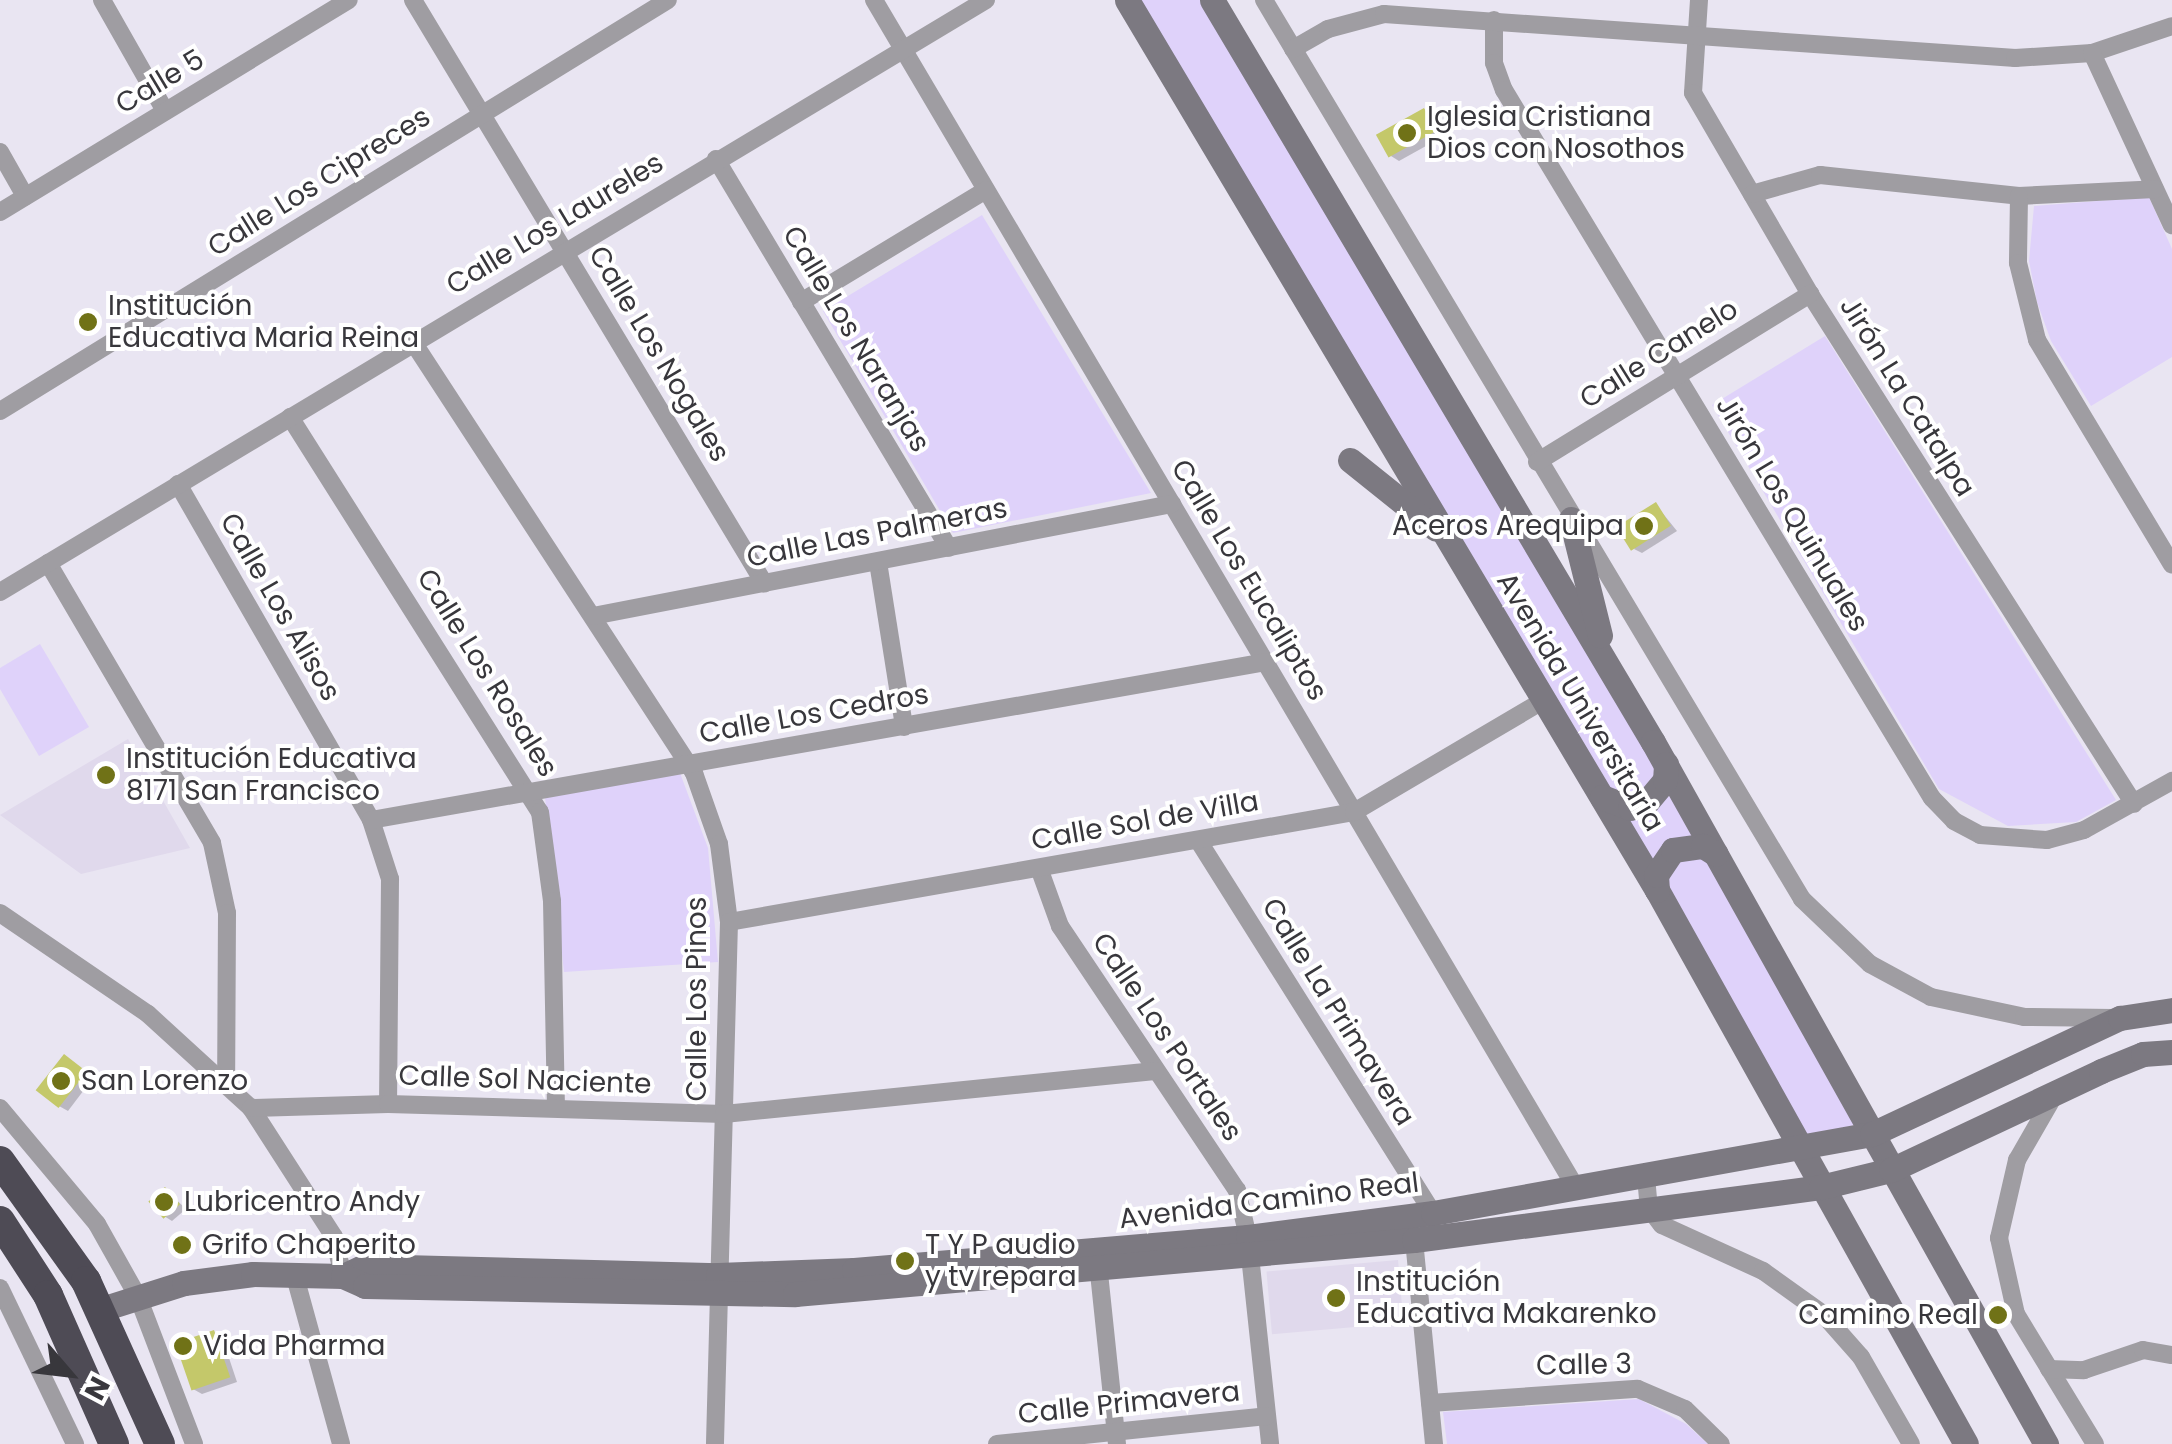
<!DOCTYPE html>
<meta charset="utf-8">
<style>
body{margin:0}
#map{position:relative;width:2172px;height:1444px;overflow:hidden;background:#e9e5f2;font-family:Poppins,sans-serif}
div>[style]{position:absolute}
.built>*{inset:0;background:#e0d9ec;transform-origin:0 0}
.green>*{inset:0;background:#dfd2fa}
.shadow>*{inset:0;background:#0003}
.building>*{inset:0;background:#c4c86a;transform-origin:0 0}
.street>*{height:18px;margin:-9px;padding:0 9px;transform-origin:9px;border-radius:9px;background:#9f9da2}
.secondary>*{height:25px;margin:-12.5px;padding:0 12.5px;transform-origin:12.5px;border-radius:12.5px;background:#7c7981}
.highway>*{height:30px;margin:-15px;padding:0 15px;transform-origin:15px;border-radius:15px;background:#4e4b55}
.dots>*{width:28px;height:28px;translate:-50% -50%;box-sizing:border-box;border:5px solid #fff;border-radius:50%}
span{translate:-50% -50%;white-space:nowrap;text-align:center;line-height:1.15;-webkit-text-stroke:8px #fff;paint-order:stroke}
.street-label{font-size:28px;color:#38373c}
.poi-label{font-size:28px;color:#38373c}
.left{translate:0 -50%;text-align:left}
.right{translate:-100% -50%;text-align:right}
.north{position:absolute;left:20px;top:1324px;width:100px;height:100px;-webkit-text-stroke:8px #fff;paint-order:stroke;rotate:118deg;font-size:28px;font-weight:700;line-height:40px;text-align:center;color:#38373c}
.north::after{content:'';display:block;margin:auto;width:35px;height:45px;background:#38373c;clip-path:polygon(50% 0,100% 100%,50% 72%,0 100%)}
</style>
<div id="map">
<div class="built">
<div style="clip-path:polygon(128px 739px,190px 848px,81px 874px,0 815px)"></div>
<div style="left:1398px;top:1260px;width:63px;height:132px;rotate:85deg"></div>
</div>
<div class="green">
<div style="clip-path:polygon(1138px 0,1200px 0,1652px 759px,1855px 1125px,1803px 1137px)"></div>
<div style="clip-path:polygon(2149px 197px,2172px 249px,2172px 357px,2091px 406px,2051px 341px,2037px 302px,2029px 261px,2034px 206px)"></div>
<div style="clip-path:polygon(982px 215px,1151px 493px,953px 533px,823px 311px)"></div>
<div style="clip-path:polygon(1825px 336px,2116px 800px,2076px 822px,2008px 826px,1939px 789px,1712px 405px)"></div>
<div style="clip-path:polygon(40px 644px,89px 727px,39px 756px,0 689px,0 668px)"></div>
<div style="clip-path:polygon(680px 773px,708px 848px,718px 962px,564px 972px,545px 797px)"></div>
<div style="clip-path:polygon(1639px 1399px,1686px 1424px,1708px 1444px,1447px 1444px,1443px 1412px)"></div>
</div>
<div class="shadow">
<div style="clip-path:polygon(1424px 110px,1444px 136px,1399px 161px,1391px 156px)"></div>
<div style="clip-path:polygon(1656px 505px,1677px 531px,1642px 553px,1634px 549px)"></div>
<div style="clip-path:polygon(73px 1062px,93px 1078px,68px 1111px,59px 1106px)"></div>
<div style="clip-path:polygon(166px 1190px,186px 1209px,172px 1221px,164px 1216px)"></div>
<div style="clip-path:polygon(213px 1332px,222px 1337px,237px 1382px,202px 1394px,193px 1389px)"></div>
</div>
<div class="building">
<div style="left:1424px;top:108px;width:26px;height:55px;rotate:61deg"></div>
<div style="left:1656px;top:502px;width:28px;height:47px;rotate:58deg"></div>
<div style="left:64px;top:1054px;width:29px;height:46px;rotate:38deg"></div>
<div style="left:165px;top:1187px;width:23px;height:22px;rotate:49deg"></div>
<div style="left:214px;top:1330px;width:50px;height:41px;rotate:71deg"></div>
</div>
<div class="street">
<div style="left:102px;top:0;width:128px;rotate:60.4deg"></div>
<div style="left:413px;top:0;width:681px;rotate:58.95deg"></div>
<div style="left:874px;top:0;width:1380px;rotate:59.42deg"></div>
<div style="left:1264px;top:0;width:1048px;rotate:59.1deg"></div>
<div style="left:1802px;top:899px;width:94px;rotate:43.7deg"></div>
<div style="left:1870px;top:964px;width:69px;rotate:28.4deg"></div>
<div style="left:1931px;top:997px;width:95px;rotate:12.1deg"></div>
<div style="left:2024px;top:1017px;width:90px;rotate:0.6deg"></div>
<div style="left:1699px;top:0;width:93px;rotate:93.7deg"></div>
<div style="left:1693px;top:93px;width:233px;rotate:59.8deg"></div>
<div style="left:1810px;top:294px;width:604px;rotate:57.57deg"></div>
<div style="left:1494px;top:20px;width:43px;rotate:90deg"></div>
<div style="left:1494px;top:63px;width:29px;rotate:70deg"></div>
<div style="left:1504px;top:90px;width:827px;rotate:58.85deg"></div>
<div style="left:1932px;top:798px;width:32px;rotate:46deg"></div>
<div style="left:1954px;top:821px;width:30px;rotate:28deg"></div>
<div style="left:1980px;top:835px;width:67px;rotate:4.3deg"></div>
<div style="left:2047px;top:840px;width:38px;rotate:-15deg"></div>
<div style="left:2084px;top:830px;width:101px;rotate:-29.1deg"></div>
<div style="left:1293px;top:49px;width:40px;rotate:-29.7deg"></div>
<div style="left:1328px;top:29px;width:58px;rotate:-15deg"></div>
<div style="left:1384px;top:14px;width:633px;rotate:3.99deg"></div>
<div style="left:2015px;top:58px;width:77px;rotate:-3.7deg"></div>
<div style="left:2092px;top:53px;width:84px;rotate:-18.6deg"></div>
<div style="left:2092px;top:53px;width:190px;rotate:65.1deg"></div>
<div style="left:0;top:152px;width:51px;rotate:60.4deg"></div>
<div style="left:716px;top:159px;width:453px;rotate:59.1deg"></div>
<div style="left:1752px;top:194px;width:71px;rotate:-15.6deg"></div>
<div style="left:1820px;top:175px;width:200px;rotate:6deg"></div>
<div style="left:2019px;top:196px;width:136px;rotate:-2.9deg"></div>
<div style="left:2019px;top:196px;width:67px;rotate:90.9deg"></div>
<div style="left:2018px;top:263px;width:79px;rotate:76.1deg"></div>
<div style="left:2037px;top:340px;width:262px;rotate:59deg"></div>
<div style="left:0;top:212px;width:408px;rotate:-31.3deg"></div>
<div style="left:801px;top:302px;width:216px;rotate:-31.2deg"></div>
<div style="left:413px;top:342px;width:515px;rotate:56.9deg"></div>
<div style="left:694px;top:773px;width:75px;rotate:70.6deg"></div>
<div style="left:719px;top:844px;width:79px;rotate:82.7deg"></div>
<div style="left:729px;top:922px;width:522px;rotate:91.54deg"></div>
<div style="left:0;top:411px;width:784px;rotate:-31.6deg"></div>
<div style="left:290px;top:417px;width:467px;rotate:57.7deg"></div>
<div style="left:540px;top:812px;width:90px;rotate:82.3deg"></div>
<div style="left:552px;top:901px;width:207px;rotate:88.9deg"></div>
<div style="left:1537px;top:462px;width:321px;rotate:-31.6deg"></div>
<div style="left:178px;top:484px;width:387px;rotate:60.1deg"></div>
<div style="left:371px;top:820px;width:62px;rotate:72.1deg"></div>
<div style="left:390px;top:879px;width:225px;rotate:90.5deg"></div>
<div style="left:878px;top:562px;width:167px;rotate:81deg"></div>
<div style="left:48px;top:563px;width:324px;rotate:59.6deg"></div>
<div style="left:212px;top:843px;width:72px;rotate:77.9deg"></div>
<div style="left:227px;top:913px;width:168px;rotate:90.3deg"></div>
<div style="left:0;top:592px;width:1150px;rotate:-30.98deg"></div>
<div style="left:593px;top:616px;width:590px;rotate:-10.95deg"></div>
<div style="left:371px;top:820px;width:908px;rotate:-10.02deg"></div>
<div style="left:1198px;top:840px;width:441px;rotate:57.8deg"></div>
<div style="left:1039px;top:868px;width:62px;rotate:70.1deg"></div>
<div style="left:1060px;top:926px;width:318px;rotate:56.2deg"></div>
<div style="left:1237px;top:1190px;width:48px;rotate:76.8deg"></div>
<div style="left:1248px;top:1237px;width:208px;rotate:83.9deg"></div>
<div style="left:0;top:913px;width:179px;rotate:34.3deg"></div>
<div style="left:148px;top:1014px;width:139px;rotate:42.4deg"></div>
<div style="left:251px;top:1108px;width:153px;rotate:57.2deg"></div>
<div style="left:334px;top:1237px;width:40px;rotate:77deg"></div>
<div style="left:729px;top:922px;width:635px;rotate:-9.98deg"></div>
<div style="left:1354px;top:812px;width:221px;rotate:-30.5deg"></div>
<div style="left:2055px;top:1094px;width:76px;rotate:119.9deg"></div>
<div style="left:2017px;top:1160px;width:80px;rotate:103deg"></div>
<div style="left:1999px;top:1238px;width:78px;rotate:77.4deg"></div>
<div style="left:2016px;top:1314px;width:152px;rotate:58.7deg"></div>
<div style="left:0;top:1108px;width:151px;rotate:50.1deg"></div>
<div style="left:97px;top:1224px;width:84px;rotate:60.7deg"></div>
<div style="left:138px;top:1297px;width:157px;rotate:69.1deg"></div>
<div style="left:251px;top:1108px;width:137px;rotate:-1.7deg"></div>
<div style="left:388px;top:1104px;width:336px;rotate:1.7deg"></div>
<div style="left:724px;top:1114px;width:433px;rotate:-5.7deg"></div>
<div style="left:1646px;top:1176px;width:32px;rotate:85deg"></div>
<div style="left:1649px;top:1208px;width:21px;rotate:53deg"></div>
<div style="left:1662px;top:1225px;width:111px;rotate:24.5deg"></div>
<div style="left:1763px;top:1271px;width:74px;rotate:35.6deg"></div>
<div style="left:1823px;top:1314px;width:57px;rotate:48.5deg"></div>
<div style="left:1861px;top:1357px;width:100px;rotate:60.1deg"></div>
<div style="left:1414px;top:1240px;width:205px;rotate:84.4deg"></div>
<div style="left:294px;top:1273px;width:177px;rotate:74.6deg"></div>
<div style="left:1099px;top:1273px;width:172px;rotate:84deg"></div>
<div style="left:0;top:1288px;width:173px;rotate:64.3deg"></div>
<div style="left:2049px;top:1369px;width:35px;rotate:2deg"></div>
<div style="left:2084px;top:1370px;width:62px;rotate:-18.7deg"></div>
<div style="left:2143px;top:1350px;width:29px;rotate:10deg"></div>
<div style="left:1430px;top:1403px;width:208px;rotate:-3.9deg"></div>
<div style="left:1638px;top:1389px;width:51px;rotate:23.1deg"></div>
<div style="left:1685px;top:1409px;width:50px;rotate:44.2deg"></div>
<div style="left:997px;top:1444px;width:271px;rotate:-5.9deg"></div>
</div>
<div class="secondary">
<div style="left:1127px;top:0;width:1036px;rotate:59.23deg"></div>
<div style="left:1657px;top:890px;width:634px;rotate:60.85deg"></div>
<div style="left:1212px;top:0;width:863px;rotate:59.28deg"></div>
<div style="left:1653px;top:742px;width:805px;rotate:60.76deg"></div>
<div style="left:1350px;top:460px;width:110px;rotate:38.7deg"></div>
<div style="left:1571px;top:519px;width:120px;rotate:76deg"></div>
<div style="left:1602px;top:797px;width:30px;rotate:21deg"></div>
<div style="left:1630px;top:808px;width:16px;rotate:-15deg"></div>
<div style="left:1645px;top:804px;width:31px;rotate:-50deg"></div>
<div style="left:1665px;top:780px;width:16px;rotate:-86deg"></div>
<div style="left:1657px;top:890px;width:15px;rotate:-94deg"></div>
<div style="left:1656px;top:875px;width:30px;rotate:-56deg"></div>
<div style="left:1673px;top:850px;width:30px;rotate:-8deg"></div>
<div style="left:1703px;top:846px;width:15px;rotate:32deg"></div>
<div style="left:343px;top:1276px;width:23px;rotate:-25deg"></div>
<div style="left:364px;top:1266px;width:354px;rotate:1.5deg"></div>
<div style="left:718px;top:1275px;width:136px;rotate:-2.1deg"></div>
<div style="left:854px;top:1270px;width:395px;rotate:-4.8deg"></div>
<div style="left:1248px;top:1237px;width:187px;rotate:-7.4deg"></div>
<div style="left:1433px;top:1213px;width:446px;rotate:-10.2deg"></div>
<div style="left:1872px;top:1134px;width:274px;rotate:-25.1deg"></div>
<div style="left:2120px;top:1018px;width:53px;rotate:-8.7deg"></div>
<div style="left:102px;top:1309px;width:86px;rotate:-17.6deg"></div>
<div style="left:184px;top:1283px;width:70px;rotate:-7.4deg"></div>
<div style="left:253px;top:1274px;width:90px;rotate:1.3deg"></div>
<div style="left:343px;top:1276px;width:24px;rotate:24deg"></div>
<div style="left:365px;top:1286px;width:430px;rotate:1.1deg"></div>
<div style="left:795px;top:1294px;width:621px;rotate:-4.99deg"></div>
<div style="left:1414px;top:1240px;width:410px;rotate:-7.4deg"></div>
<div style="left:1821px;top:1187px;width:72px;rotate:-13.7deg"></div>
<div style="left:1891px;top:1170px;width:232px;rotate:-25.2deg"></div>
<div style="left:2101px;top:1071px;width:45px;rotate:-22deg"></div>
<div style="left:2143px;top:1054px;width:29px;rotate:-4deg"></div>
</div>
<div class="highway">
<div style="left:0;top:1161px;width:148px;rotate:54.4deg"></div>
<div style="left:86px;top:1281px;width:179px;rotate:65.6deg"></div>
<div style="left:0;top:1221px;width:88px;rotate:57deg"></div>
<div style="left:48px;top:1295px;width:163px;rotate:66.1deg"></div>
</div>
<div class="dots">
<div style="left:1407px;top:133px;background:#707217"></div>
<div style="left:88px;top:322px;background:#707217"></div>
<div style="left:1644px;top:526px;background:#707217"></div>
<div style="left:106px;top:775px;background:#707217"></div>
<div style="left:61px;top:1081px;background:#707217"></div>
<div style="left:164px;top:1202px;background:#707217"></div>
<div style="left:182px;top:1245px;background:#707217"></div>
<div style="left:905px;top:1261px;background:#707217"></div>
<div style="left:1336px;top:1298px;background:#707217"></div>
<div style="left:1998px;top:1315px;background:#707217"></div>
<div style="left:183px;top:1346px;background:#707217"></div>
</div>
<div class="street-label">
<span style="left:160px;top:82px;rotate:-31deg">Calle 5</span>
<span style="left:319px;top:182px;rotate:-32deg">Calle Los Cipreces</span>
<span style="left:555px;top:224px;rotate:-31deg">Calle Los Laureles</span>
<span style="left:856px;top:339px;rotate:59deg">Calle Los Naranjas</span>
<span style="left:659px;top:354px;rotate:59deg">Calle Los Nogales</span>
<span style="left:1659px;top:354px;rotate:-32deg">Calle Canelo</span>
<span style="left:1907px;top:397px;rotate:58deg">Jirón La Catalpa</span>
<span style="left:1792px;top:514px;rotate:59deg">Jirón Los Quinuales</span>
<span style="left:877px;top:533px;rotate:-11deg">Calle Las Palmeras</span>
<span style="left:1249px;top:580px;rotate:59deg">Calle Los Eucaliptos</span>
<span style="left:280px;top:607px;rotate:60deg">Calle Los Alisos</span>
<span style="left:487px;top:673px;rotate:58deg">Calle Los Rosales</span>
<span style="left:1580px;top:702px;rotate:59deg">Avenida Universitaria</span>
<span style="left:814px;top:714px;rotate:-10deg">Calle Los Cedros</span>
<span style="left:1145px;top:821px;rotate:-10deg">Calle Sol de Villa</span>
<span style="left:697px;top:999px;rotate:-90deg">Calle Los Pinos</span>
<span style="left:1338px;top:1012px;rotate:58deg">Calle La Primavera</span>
<span style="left:1167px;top:1037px;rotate:56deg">Calle Los Portales</span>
<span style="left:525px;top:1080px;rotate:2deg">Calle Sol Naciente</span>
<span style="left:1269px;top:1201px;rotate:-7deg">Avenida Camino Real</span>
<span style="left:1584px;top:1365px;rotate:-1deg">Calle 3</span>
<span style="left:1129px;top:1403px;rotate:-6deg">Calle Primavera</span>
</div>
<div class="poi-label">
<span class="left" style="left:1427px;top:133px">Iglesia Cristiana<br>Dios con Nosothos</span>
<span class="left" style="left:108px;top:322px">Institución<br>Educativa Maria Reina</span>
<span class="right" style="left:1624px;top:526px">Aceros Arequipa</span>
<span class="left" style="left:126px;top:775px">Institución Educativa<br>8171 San Francisco</span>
<span class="left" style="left:81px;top:1081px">San Lorenzo</span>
<span class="left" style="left:184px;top:1202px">Lubricentro Andy</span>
<span class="left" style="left:202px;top:1245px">Grifo Chaperito</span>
<span class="left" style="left:925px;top:1261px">T Y P audio<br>y tv repara</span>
<span class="left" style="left:1356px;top:1298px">Institución<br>Educativa Makarenko</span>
<span class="right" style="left:1978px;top:1315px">Camino Real</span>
<span class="left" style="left:203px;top:1346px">Vida Pharma</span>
</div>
<div class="north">N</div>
</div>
